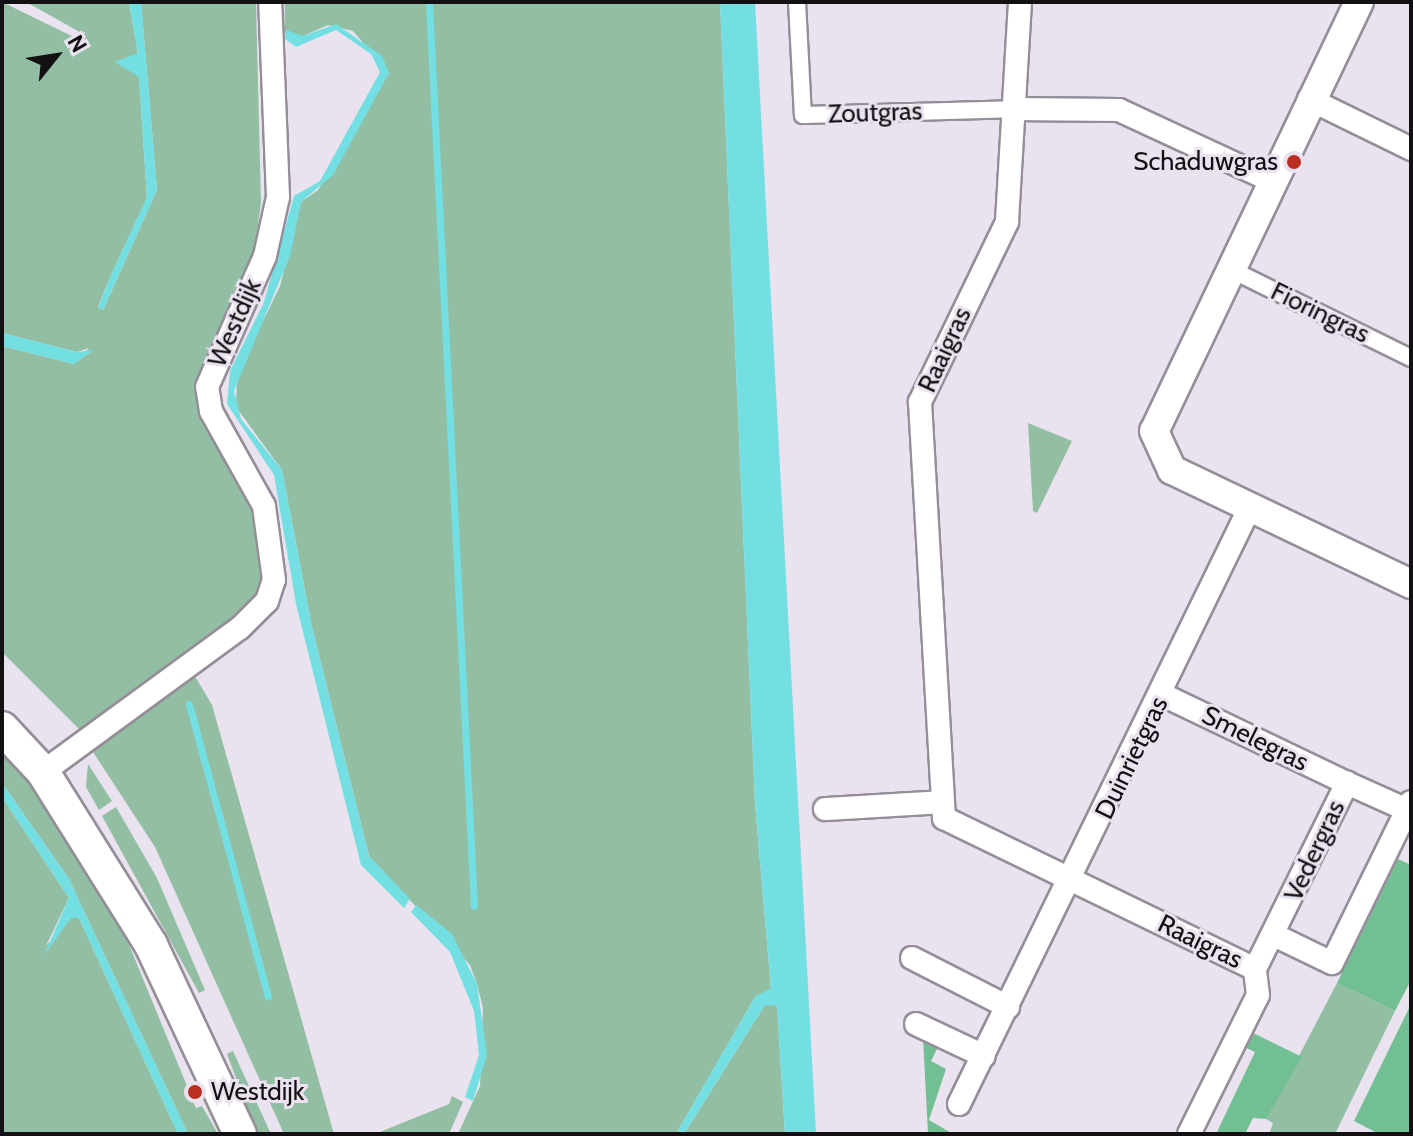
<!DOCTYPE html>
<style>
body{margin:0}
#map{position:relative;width:1413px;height:1136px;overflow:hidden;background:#eae2ee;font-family:Cabin,sans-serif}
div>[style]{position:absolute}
.green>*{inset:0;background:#92bfa4}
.forest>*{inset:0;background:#72bf94}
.water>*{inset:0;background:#73dfe3}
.stream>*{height:7px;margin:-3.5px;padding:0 3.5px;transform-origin:3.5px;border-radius:3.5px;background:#73dfe3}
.roads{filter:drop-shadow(2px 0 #958e99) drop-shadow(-2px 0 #958e99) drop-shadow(0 2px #958e99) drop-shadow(0 -2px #958e99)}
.pedestrian>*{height:16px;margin:-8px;padding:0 8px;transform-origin:8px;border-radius:8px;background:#fff}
.minor>*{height:22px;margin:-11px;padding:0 11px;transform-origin:11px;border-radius:11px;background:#fff}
.tertiary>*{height:28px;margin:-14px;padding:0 14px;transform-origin:14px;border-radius:14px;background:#fff}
.secondary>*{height:32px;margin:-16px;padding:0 16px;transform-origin:16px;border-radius:16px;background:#fff}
.dots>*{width:22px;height:22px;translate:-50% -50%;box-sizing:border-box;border:4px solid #eae2ee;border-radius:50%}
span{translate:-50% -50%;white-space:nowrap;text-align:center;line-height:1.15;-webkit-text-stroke:6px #eae2ee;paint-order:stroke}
.street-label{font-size:26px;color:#131014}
.poi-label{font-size:26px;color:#131014}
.right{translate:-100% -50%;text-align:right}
.left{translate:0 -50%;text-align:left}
.frame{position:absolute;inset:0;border:4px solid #131014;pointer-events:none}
.north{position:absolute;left:16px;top:16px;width:80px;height:80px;-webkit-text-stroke:6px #eae2ee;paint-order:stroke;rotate:60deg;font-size:22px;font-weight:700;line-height:32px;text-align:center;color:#131014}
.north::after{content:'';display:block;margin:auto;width:28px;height:36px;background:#131014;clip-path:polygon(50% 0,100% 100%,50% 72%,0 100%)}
</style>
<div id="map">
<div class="green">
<div style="clip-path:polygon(2px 2px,82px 41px,85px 35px,26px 2px,129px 2px,138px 54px,116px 62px,139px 76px,147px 198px,111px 275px,98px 307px,103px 310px,157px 190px,141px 2px,256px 2px,261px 203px,255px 246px,199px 386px,255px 501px,269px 566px,257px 603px,81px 731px,2px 652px,2px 346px,74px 364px,89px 348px,77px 352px,2px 333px)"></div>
<div style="clip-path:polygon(285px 2px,720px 2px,755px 803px,771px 989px,755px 997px,676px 1134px,458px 1134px,480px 1086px,483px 1008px,477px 984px,470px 965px,369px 856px,312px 627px,282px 470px,236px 407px,237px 375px,280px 286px,301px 202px,318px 190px,389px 73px,353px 31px,328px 25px,303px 36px,284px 33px)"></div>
<div style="clip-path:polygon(1028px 423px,1072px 441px,1037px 513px,1033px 511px)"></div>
<div style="clip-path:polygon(185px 678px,196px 678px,212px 705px,334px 1134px,284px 1134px,155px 847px,93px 752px)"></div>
<div style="clip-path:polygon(2px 740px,36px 781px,123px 930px,196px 1108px,202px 1106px,218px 1134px,188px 1134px,69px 879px,2px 783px)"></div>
<div style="clip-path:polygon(88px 764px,112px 801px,99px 810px,86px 787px)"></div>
<div style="clip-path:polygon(2px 797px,69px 898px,46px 946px,71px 918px,79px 918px,178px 1134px,2px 1134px)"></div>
<div style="clip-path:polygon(116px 807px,157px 878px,205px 990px,199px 993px,102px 816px)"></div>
<div style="clip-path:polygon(1337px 983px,1395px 1011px,1335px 1134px,1269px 1134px,1273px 1123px,1266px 1119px)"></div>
<div style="clip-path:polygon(765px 1005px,777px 1005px,785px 1134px,684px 1134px)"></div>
<div style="clip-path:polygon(233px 1051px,271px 1134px,257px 1134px,227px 1054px)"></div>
<div style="clip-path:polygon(452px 1096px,463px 1102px,449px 1134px,375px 1134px,449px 1104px)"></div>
</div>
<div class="forest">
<div style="clip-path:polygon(1398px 859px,1411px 865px,1411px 980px,1395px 1011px,1337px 983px)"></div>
<div style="clip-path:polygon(1411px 1004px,1411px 1134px,1379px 1134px,1354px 1121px)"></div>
<div style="clip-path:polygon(1245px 1029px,1302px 1057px,1266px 1119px,1253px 1118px,1245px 1134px,1216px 1134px,1255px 1052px,1238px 1044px)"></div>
<div style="clip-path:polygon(923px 1037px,939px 1045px,931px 1061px,946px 1069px,929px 1120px,953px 1134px,928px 1134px)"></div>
</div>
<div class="water">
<div style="clip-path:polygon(129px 2px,141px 2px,157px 190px,103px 310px,98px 308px,111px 275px,147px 197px,139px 77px,115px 62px,138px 53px)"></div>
<div style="clip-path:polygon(720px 2px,755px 2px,816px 1134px,785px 1134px,777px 1006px,765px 1005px,684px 1134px,676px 1134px,755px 997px,771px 988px,755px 803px)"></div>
<div style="clip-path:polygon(336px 24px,382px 56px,389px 73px,333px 175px,301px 202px,290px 256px,234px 391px,241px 419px,282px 470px,312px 627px,369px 856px,410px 899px,404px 908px,361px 865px,296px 604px,274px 475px,227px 404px,230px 371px,264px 302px,294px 196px,320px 181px,380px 72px,371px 54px,336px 30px,296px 47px,285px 39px,286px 30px,303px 36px)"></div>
<div style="clip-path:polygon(2px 333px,77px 352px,94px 350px,74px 364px,2px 346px)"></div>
<div style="clip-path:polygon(2px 783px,69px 879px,188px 1134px,178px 1134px,79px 918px,71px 918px,44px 955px,69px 898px,2px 797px)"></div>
<div style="clip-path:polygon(416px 905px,452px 934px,477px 984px,487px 1055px,473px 1101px,465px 1097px,479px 1055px,474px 1011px,450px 952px,411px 912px)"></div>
</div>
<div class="stream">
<div style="left:429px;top:3px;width:904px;rotate:87.15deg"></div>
<div style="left:189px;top:704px;width:303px;rotate:74.9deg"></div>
</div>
<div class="roads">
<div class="pedestrian">
<div style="left:797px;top:2px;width:113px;rotate:87deg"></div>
<div style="left:803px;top:115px;width:209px;rotate:-1.6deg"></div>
<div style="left:1228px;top:268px;width:204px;rotate:26.2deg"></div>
</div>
<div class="minor">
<div style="left:1020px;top:2px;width:220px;rotate:93.4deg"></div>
<div style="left:1007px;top:222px;width:200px;rotate:115.8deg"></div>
<div style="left:920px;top:402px;width:417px;rotate:86.7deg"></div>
<div style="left:944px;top:818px;width:346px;rotate:25.9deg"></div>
<div style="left:1309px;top:99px;width:114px;rotate:26.1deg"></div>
<div style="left:1012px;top:109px;width:107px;rotate:0.5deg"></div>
<div style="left:1119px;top:110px;width:166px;rotate:24.9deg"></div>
<div style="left:1163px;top:695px;width:204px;rotate:25.6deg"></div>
<div style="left:43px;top:772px;width:244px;rotate:-36.2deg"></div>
<div style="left:240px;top:628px;width:38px;rotate:-45deg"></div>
<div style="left:267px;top:601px;width:22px;rotate:-72deg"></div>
<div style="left:274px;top:580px;width:75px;rotate:-97.7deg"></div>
<div style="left:264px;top:506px;width:109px;rotate:-119.2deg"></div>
<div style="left:211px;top:411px;width:24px;rotate:-99deg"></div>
<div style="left:207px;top:387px;width:143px;rotate:-66.1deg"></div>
<div style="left:265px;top:256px;width:60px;rotate:-77.6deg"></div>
<div style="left:278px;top:197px;width:195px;rotate:-92.3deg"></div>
<div style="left:825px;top:809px;width:117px;rotate:-3.4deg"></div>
<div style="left:1274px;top:935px;width:64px;rotate:25.8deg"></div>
<div style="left:1332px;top:963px;width:179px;rotate:-63.9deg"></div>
<div style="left:912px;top:958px;width:108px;rotate:27deg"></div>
<div style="left:916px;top:1024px;width:75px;rotate:25.2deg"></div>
<div style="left:959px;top:1104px;width:664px;rotate:-64.01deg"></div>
<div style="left:1189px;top:1134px;width:155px;rotate:-63.6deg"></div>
<div style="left:1258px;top:995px;width:26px;rotate:-97deg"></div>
<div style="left:1255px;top:969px;width:208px;rotate:-63.7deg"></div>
<div style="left:1347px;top:783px;width:66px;rotate:24.2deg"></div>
</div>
<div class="tertiary">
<div style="left:1359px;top:2px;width:475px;rotate:115.5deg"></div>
<div style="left:1154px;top:431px;width:43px;rotate:65.2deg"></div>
<div style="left:1172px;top:470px;width:265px;rotate:25.5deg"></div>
</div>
<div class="secondary">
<div style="left:2px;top:728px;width:60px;rotate:47deg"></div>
<div style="left:43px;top:772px;width:204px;rotate:58deg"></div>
<div style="left:151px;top:945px;width:209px;rotate:64.8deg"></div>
</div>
</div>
<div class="dots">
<div style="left:1294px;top:162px;background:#bc2e22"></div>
<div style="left:195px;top:1092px;background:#bc2e22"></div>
</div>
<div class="street-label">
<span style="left:875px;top:113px;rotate:-2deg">Zoutgras</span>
<span style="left:1320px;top:313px;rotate:26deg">Fioringras</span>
<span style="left:235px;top:323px;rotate:-66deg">Westdijk</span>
<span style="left:945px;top:350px;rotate:-65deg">Raaigras</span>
<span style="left:1255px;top:739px;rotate:26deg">Smelegras</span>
<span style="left:1132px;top:758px;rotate:-64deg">Duinrietgras</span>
<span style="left:1315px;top:851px;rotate:-65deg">Vedergras</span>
<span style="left:1200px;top:942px;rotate:26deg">Raaigras</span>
</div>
<div class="poi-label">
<span class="right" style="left:1278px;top:162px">Schaduwgras</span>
<span class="left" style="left:211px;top:1092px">Westdijk</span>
</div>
<div class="frame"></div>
<div class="north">N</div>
</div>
